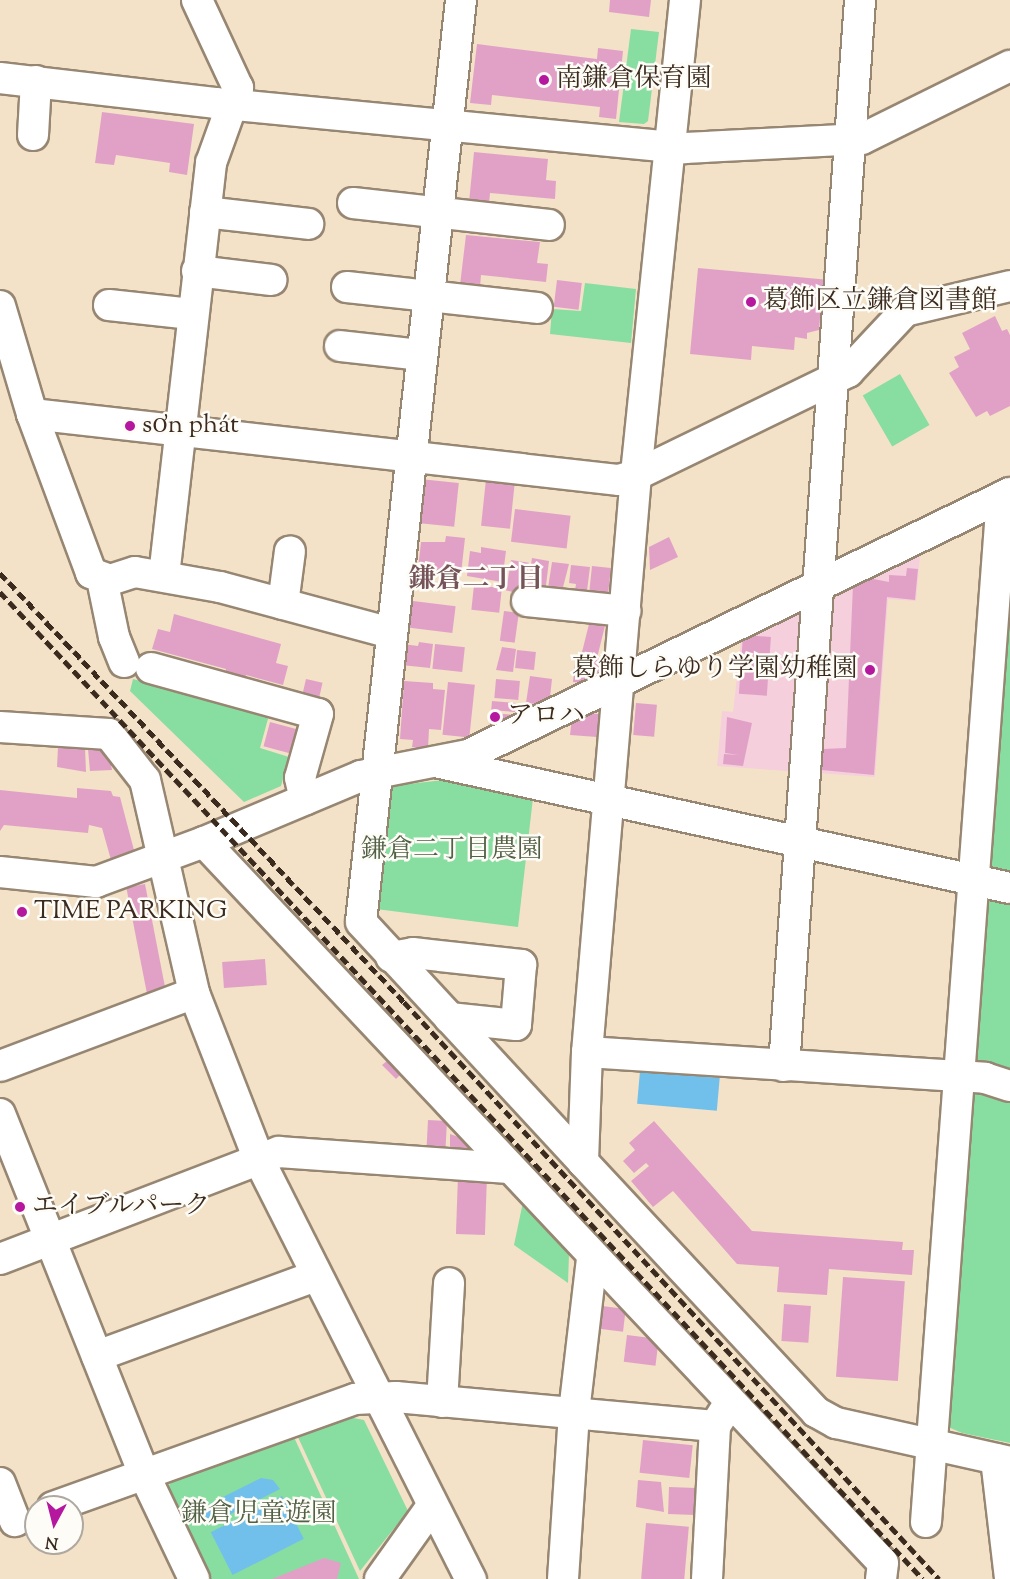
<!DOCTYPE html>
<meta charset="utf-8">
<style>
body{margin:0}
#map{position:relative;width:1010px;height:1579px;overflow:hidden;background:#f3e2c7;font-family:"Sorts Mill Goudy","Noto Serif JP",serif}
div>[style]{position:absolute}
.built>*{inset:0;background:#f5cfdb}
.green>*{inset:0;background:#88dda0;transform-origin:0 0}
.water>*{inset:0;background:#71c0ec;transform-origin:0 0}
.building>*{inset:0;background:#e1a1c7;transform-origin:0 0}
.roads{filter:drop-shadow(2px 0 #978672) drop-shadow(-2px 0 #978672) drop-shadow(0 2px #978672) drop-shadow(0 -2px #978672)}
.minor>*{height:30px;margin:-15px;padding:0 15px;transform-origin:15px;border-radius:15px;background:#fff}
.rail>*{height:4.5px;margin-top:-2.25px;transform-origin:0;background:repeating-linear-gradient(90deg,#3b2a1e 0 9px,transparent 0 13.5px)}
.dots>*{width:16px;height:16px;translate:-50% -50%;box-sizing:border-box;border:3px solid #fdfcf7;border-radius:50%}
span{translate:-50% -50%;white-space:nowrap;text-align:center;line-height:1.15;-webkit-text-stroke:5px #fdfcf7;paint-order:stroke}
.poi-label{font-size:26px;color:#3b2a1e}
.left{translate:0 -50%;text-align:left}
.right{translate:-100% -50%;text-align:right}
.park-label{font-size:26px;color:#526045}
.neighbourhood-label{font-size:27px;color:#755459;font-weight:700}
.north{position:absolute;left:24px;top:1495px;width:60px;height:60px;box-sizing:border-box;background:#fdfcf7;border:2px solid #afa8a0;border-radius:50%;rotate:187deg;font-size:16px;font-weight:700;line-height:24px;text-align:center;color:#3b2a1e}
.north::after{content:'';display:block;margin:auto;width:21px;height:27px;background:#b5179e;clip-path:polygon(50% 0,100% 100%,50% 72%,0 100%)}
</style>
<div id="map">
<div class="built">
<div style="clip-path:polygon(921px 544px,916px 601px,888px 599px,875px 777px,717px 766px,722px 711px,733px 712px,742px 633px)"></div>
</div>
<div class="green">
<div style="clip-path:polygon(631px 29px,659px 32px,648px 121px,644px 124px,619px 122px)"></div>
<div style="clip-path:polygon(585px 283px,636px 289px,631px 343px,550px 334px,552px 309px,581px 311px)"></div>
<div style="left:900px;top:374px;width:59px;height:43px;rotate:60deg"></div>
<div style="clip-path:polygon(1010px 612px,1010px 1443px,962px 1433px,946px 1426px)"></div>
<div style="clip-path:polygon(133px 679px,269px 715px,260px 748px,289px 757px,281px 786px,244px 802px,130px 691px)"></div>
<div style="clip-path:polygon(444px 780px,533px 798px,518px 927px,376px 909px,391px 786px)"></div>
<div style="clip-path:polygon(523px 1202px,569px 1254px,568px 1283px,514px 1245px)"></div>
<div style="clip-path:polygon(348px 1417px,364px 1420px,408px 1511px,360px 1571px,297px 1435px)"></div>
<div style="clip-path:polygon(293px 1435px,359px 1579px,207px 1579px,166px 1491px,172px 1480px)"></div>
</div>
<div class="water">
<div style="left:640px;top:1071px;width:80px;height:33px;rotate:5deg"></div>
<div style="clip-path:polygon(261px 1478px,273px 1480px,280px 1489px,209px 1525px,205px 1514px,211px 1503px)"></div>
<div style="left:282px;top:1496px;width:48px;height:80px;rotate:63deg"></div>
</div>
<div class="building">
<div style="clip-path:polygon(610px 0,651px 0,649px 17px,609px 12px)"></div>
<div style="clip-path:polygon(477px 44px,597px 59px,598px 48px,623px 51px,616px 119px,599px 117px,600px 107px,492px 95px,491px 105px,470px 103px)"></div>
<div style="clip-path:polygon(102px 112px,194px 124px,187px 175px,169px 172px,170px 163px,116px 155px,114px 165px,95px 163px)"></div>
<div style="clip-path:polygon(474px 152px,548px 159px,546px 180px,556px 181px,555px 199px,490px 193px,489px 204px,469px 202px)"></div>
<div style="clip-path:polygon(466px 235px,540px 242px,537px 263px,548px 264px,546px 282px,481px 275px,480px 287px,460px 285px)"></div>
<div style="clip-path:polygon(698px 268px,830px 280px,827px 308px,821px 307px,819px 330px,807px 333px,807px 339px,795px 337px,794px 350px,752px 346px,751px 360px,690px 354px)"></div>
<div style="left:557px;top:280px;width:25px;height:27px;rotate:7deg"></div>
<div style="clip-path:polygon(995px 316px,1002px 331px,1007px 329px,1010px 335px,1010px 406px,990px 416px,987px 411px,976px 417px,949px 373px,959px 367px,954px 357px,970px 349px,962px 333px)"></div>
<div style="left:420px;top:479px;width:39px;height:44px;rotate:6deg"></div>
<div style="left:486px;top:479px;width:29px;height:47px;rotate:6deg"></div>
<div style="left:515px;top:509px;width:56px;height:33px;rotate:7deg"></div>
<div style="clip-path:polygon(446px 536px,465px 538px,461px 574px,418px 569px,421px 542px,445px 542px)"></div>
<div style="clip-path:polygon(669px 537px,678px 557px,650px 570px,649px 547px)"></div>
<div style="clip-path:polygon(481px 547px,506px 551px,502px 582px,467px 576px,470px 551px,481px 553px)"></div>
<div style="clip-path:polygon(532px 558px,549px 561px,545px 593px,534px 592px,535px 584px,528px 584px)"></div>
<div style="left:511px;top:560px;width:18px;height:31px;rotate:9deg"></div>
<div style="clip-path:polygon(552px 562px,569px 564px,561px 595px,547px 594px)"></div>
<div style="clip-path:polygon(571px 565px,590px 567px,586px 599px,574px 597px,576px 584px,569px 583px)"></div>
<div style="left:592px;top:566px;width:19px;height:27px;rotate:6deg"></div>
<div style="clip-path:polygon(907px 568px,918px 569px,915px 600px,887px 597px,874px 775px,822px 770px,823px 749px,846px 748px,853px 585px,868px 578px,889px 582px,889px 575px,906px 576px)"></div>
<div style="left:474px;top:585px;width:28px;height:25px;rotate:6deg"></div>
<div style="left:405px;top:600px;width:51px;height:27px;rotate:7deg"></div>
<div style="left:504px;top:611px;width:15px;height:30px;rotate:8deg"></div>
<div style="clip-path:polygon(174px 614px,281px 644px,276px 663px,288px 666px,283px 685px,246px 675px,244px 685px,224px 679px,226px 669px,152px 649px,158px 629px,170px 632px)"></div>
<div style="left:590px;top:620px;width:16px;height:34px;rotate:14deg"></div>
<div style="left:743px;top:635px;width:28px;height:59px;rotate:4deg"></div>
<div style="clip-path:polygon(419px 642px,433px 644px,430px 668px,401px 665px,403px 644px,418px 646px)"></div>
<div style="left:435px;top:644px;width:30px;height:25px;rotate:6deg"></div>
<div style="clip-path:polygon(502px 647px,516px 649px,513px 672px,496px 670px)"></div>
<div style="left:517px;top:650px;width:19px;height:18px;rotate:6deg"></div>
<div style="clip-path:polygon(576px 655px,603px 658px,600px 676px,592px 676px,585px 683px,573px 682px)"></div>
<div style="clip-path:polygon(530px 676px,552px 679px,550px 697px,537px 704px,526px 703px)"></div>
<div style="left:306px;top:679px;width:17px;height:16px;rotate:13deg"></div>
<div style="left:496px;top:679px;width:24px;height:19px;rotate:5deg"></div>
<div style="clip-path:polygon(404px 681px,433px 683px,433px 689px,445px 690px,441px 730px,429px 729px,428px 749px,412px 747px,413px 740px,400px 739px)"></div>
<div style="left:448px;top:682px;width:27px;height:53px;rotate:6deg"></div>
<div style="left:492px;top:701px;width:24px;height:9px;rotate:5deg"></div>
<div style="left:636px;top:703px;width:21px;height:32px;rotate:5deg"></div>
<div style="clip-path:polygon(491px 713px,515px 715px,489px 730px)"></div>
<div style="clip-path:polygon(583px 713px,599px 714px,597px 737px,570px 735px,572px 718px)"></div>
<div style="clip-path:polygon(727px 717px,752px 723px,743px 766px,723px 764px,724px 754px,739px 755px,725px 753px)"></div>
<div style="left:270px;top:722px;width:27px;height:25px;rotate:15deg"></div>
<div style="clip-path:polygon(58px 747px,85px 747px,86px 772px,57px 767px)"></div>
<div style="clip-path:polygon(88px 749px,108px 750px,112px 770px,90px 771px)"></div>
<div style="clip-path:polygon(77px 788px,111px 791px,113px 796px,120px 797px,135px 854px,111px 860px,102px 828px,89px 825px,88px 833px,4px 825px,0 831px,0 790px,77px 798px)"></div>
<div style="left:145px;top:884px;width:110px;height:19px;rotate:79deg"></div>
<div style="left:265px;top:959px;width:26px;height:43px;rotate:86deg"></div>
<div style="clip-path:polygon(392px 1057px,404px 1071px,396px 1079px,382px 1065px)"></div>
<div style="left:428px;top:1120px;width:19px;height:33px;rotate:3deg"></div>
<div style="clip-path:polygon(654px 1121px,752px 1231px,903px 1242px,902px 1250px,914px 1250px,912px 1275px,829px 1269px,827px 1295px,777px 1292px,779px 1267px,737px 1264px,673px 1191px,653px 1207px,631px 1181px,649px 1166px,646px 1163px,634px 1173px,623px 1161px,635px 1150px,629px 1143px)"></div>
<div style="clip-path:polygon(450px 1134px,476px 1143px,476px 1156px,450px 1153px)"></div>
<div style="left:458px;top:1175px;width:29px;height:59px;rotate:2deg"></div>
<div style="left:843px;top:1277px;width:62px;height:100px;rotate:4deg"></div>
<div style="left:784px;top:1304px;width:27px;height:37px;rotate:4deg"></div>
<div style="left:602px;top:1306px;width:24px;height:23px;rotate:7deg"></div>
<div style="left:627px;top:1335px;width:32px;height:27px;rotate:7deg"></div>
<div style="left:643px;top:1440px;width:50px;height:33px;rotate:6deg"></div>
<div style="clip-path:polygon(638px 1480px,661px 1482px,664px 1512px,636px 1507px)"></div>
<div style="left:669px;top:1487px;width:27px;height:27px;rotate:2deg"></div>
<div style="left:646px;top:1523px;width:43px;height:56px;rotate:5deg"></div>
<div style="clip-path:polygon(324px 1558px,341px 1563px,337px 1579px,272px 1579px)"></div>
</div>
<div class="roads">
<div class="minor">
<div style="left:461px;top:0;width:927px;rotate:96.19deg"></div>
<div style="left:361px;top:922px;width:327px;rotate:47.2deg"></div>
<div style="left:685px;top:0;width:478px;rotate:95.9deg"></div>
<div style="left:636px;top:475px;width:579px;rotate:94.85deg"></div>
<div style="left:587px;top:1052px;width:110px;rotate:92.1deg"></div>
<div style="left:583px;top:1162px;width:342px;rotate:47deg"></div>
<div style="left:816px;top:1412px;width:23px;rotate:29deg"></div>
<div style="left:836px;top:1423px;width:178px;rotate:12.6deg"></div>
<div style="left:0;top:78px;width:216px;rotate:6.6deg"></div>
<div style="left:215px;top:103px;width:472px;rotate:5.5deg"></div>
<div style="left:685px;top:148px;width:177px;rotate:-2.9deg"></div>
<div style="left:862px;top:139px;width:165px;rotate:-26.3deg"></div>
<div style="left:33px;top:135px;width:54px;rotate:-86.8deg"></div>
<div style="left:353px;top:203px;width:197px;rotate:6.4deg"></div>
<div style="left:205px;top:212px;width:104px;rotate:6.6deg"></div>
<div style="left:197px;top:271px;width:75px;rotate:6.9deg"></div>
<div style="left:347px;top:287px;width:191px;rotate:6.3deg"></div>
<div style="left:109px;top:305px;width:83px;rotate:6.2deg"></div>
<div style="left:0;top:306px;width:113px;rotate:73.5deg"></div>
<div style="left:32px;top:414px;width:170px;rotate:69.6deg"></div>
<div style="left:91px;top:573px;width:20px;rotate:20deg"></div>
<div style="left:110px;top:580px;width:26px;rotate:-18deg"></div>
<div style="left:135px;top:572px;width:86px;rotate:10deg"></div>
<div style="left:220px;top:587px;width:176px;rotate:15.1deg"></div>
<div style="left:340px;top:346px;width:81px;rotate:6.4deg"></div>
<div style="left:32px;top:414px;width:591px;rotate:6.42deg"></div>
<div style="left:619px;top:480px;width:18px;rotate:-16deg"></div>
<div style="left:636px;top:475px;width:236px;rotate:-25.9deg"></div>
<div style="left:848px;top:372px;width:83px;rotate:-46.9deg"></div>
<div style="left:905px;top:311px;width:108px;rotate:-13.4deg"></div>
<div style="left:164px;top:576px;width:416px;rotate:-83.5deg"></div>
<div style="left:211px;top:163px;width:80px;rotate:-70.2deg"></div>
<div style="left:238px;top:88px;width:97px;rotate:-115deg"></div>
<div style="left:102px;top:579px;width:59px;rotate:78.3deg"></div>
<div style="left:114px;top:637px;width:27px;rotate:68deg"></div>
<div style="left:527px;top:601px;width:99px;rotate:5.8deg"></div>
<div style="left:283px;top:604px;width:53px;rotate:-82.5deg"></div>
<div style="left:151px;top:668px;width:173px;rotate:15.4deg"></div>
<div style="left:318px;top:714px;width:66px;rotate:105.7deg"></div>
<div style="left:300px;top:778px;width:22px;rotate:77deg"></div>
<div style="left:0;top:727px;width:109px;rotate:3.7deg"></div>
<div style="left:109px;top:734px;width:58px;rotate:52deg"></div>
<div style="left:145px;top:780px;width:219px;rotate:77deg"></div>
<div style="left:194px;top:993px;width:179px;rotate:68.7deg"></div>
<div style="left:259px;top:1160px;width:470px;rotate:63.2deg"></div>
<div style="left:440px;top:763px;width:584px;rotate:12.37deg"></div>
<div style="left:204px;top:842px;width:990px;rotate:46.72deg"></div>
<div style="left:883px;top:1563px;width:16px;rotate:97deg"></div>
<div style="left:0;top:872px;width:97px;rotate:5.9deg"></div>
<div style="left:96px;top:882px;width:115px;rotate:-20.3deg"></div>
<div style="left:204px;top:842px;width:170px;rotate:-22.8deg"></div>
<div style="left:361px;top:776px;width:109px;rotate:-11.1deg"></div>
<div style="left:468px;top:755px;width:602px;rotate:-25.8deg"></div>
<div style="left:391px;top:957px;width:22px;rotate:-10deg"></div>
<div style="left:413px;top:953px;width:109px;rotate:6.3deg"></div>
<div style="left:521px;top:965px;width:60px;rotate:94.8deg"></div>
<div style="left:516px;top:1025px;width:67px;rotate:-174deg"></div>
<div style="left:587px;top:1052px;width:399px;rotate:3.7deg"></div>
<div style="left:985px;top:1078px;width:26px;rotate:18deg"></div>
<div style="left:0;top:1066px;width:207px;rotate:-20.6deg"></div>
<div style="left:784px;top:1066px;width:1069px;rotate:-85.92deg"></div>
<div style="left:0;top:1114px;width:388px;rotate:68.2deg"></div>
<div style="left:144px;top:1474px;width:116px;rotate:64.5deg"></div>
<div style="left:0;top:1259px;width:299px;rotate:-21deg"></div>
<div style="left:279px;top:1152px;width:230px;rotate:4deg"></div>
<div style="left:97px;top:1356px;width:233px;rotate:-20.1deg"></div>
<div style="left:442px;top:1402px;width:119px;rotate:-86.6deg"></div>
<div style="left:996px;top:1459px;width:121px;rotate:83.3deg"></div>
<div style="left:0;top:1483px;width:41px;rotate:68.5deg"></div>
<div style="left:53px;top:1507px;width:321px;rotate:-19.7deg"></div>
<div style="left:355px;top:1399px;width:41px;rotate:-2.8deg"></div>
<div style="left:396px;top:1397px;width:320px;rotate:5.2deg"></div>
<div style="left:715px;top:1426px;width:28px;rotate:-58deg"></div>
<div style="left:926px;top:1522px;width:1028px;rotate:-85.76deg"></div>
<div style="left:380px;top:1579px;width:90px;rotate:-54.5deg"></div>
<div style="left:563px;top:1579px;width:167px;rotate:-86.2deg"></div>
<div style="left:574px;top:1412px;width:155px;rotate:-83.3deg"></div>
<div style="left:707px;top:1579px;width:153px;rotate:-87deg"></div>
</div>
</div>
<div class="rail">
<div style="left:0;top:573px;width:589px;rotate:46.72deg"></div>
<div style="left:404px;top:1002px;width:787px;rotate:47.16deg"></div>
<div style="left:0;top:592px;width:1351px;rotate:46.92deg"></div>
</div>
<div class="dots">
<div style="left:544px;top:80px;background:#b5179e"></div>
<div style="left:751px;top:302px;background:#b5179e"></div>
<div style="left:130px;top:426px;background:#b5179e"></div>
<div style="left:870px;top:670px;background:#b5179e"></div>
<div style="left:495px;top:717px;background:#b5179e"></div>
<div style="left:22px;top:912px;background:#b5179e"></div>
<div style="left:20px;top:1207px;background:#b5179e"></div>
</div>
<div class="poi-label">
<span class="left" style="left:556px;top:80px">南鎌倉保育園</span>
<span class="left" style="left:763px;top:302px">葛飾区立鎌倉図書館</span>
<span class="left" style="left:142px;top:426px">sơn phát</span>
<span class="right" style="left:858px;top:670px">葛飾しらゆり学園幼稚園</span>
<span class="left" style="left:507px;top:717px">アロハ</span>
<span class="left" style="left:34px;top:912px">TIME PARKING</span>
<span class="left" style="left:32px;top:1207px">エイブルパーク</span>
</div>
<div class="park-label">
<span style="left:452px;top:851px">鎌倉二丁目農園</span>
<span style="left:259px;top:1515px">鎌倉児童遊園</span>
</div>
<div class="neighbourhood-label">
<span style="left:476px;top:581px">鎌倉二丁目</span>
</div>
<div class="north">N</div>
</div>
